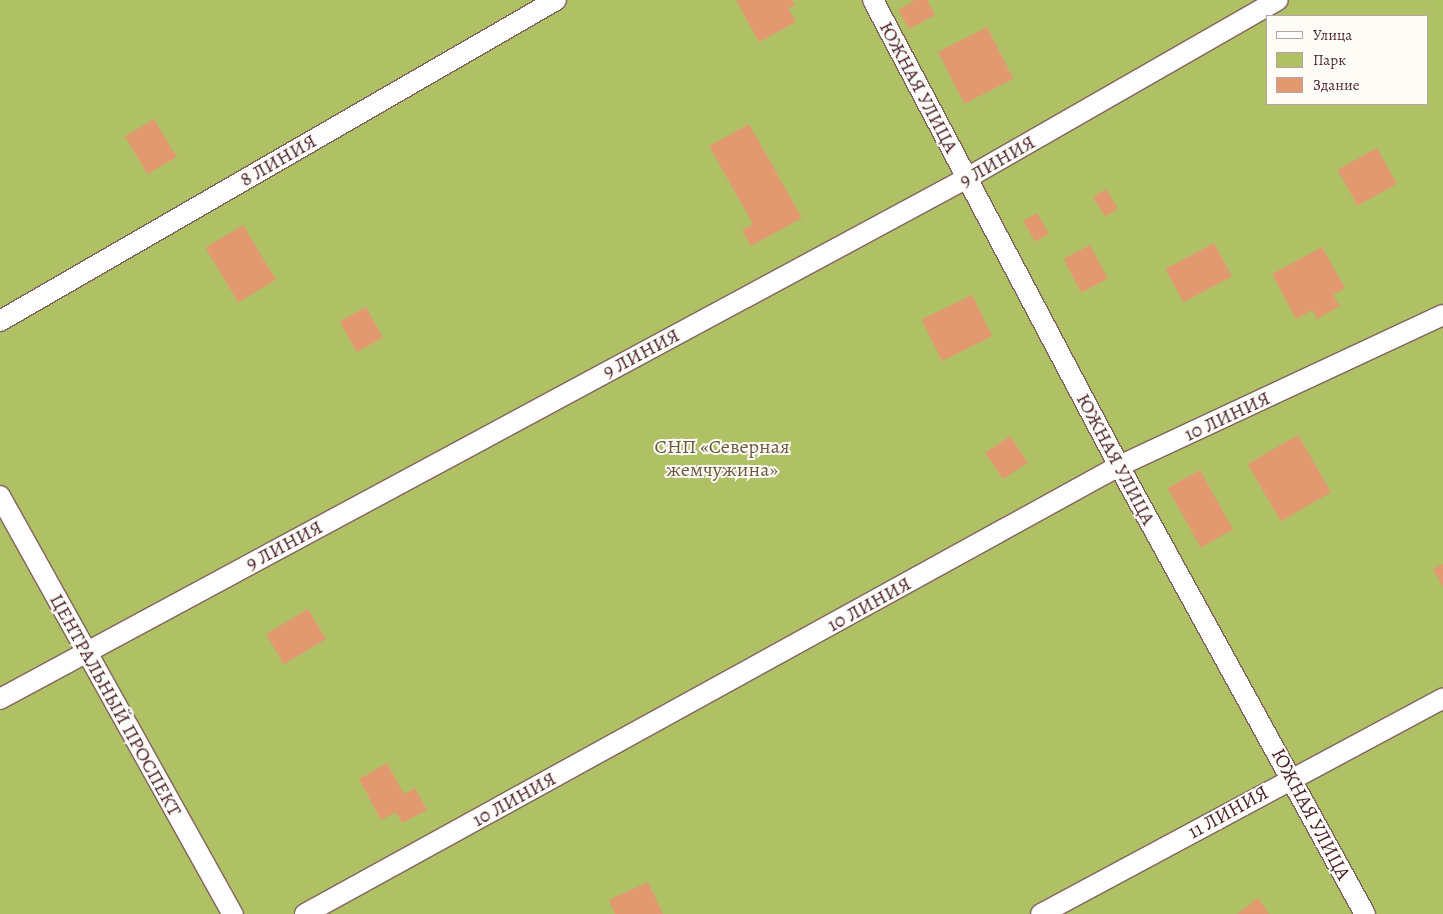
<!DOCTYPE html>
<meta charset="utf-8">
<style>
body{margin:0}
#map{position:relative;width:1443px;height:914px;overflow:hidden;background:#eddfbd;font-family:Alegreya,serif}
div>[style]{position:absolute}
.green>*{inset:0;background:#b0c165}
.building>*{inset:0;background:#e29970;transform-origin:0 0}
.roads{filter:drop-shadow(1px 0 #83625e) drop-shadow(-1px 0 #83625e) drop-shadow(0 1px #83625e) drop-shadow(0 -1px #83625e)}
.minor>*{height:20px;margin:-10px;padding:0 10px;transform-origin:10px;border-radius:10px;background:#fff}
span{translate:-50% -50%;white-space:nowrap;text-align:center;line-height:1.15;-webkit-text-stroke:4px #fdfcf7;paint-order:stroke}
.street-label{font-size:20px;color:#4a1f2b}
.park-label{font-size:20px;color:#6e583f}
.legend{position:absolute;left:1266px;top:15px;width:162px;height:90px;box-sizing:border-box;background:#fdfcf7;border:1px solid #b5a4a5;margin:0;padding:6px 9px;list-style:none;font-size:15px;color:#4a1f2b}
.legend li{display:flex;align-items:center;gap:10px;height:25px}
.legend b{width:25px;border:1px solid #b5a4a5}
</style>
<div id="map">
<div class="green">
<div style="clip-path:polygon(evenodd,0 0,1443px 0,1443px 914px,0 914px,0 0,1267px 16px,1427px 16px,1427px 104px,1267px 104px,1267px 16px)"></div>
</div>
<div class="building">
<div style="clip-path:polygon(736px 0,792px 0,795px 5px,788px 8px,796px 22px,759px 42px)"></div>
<div style="clip-path:polygon(915px 0,927px 0,935px 15px,909px 29px,898px 10px)"></div>
<div style="left:987px;top:27px;width:58px;height:55px;rotate:63deg"></div>
<div style="left:154px;top:119px;width:44px;height:34px;rotate:59deg"></div>
<div style="clip-path:polygon(749px 124px,802px 218px,751px 246px,742px 230px,753px 224px,709px 146px)"></div>
<div style="left:1377px;top:148px;width:41px;height:45px;rotate:61deg"></div>
<div style="left:1106px;top:189px;width:23px;height:15px;rotate:59deg"></div>
<div style="left:1037px;top:213px;width:24px;height:16px;rotate:60deg"></div>
<div style="left:243px;top:225px;width:64px;height:44px;rotate:59deg"></div>
<div style="left:1214px;top:243px;width:38px;height:55px;rotate:62deg"></div>
<div style="left:1090px;top:245px;width:38px;height:30px;rotate:62deg"></div>
<div style="clip-path:polygon(1322px 247px,1345px 288px,1333px 295px,1340px 306px,1317px 319px,1313px 310px,1296px 319px,1272px 274px)"></div>
<div style="left:972px;top:295px;width:46px;height:56px;rotate:64deg"></div>
<div style="left:366px;top:307px;width:35px;height:30px;rotate:61deg"></div>
<div style="left:1298px;top:435px;width:66px;height:58px;rotate:60deg"></div>
<div style="left:1010px;top:436px;width:32px;height:30px;rotate:56deg"></div>
<div style="left:1200px;top:470px;width:68px;height:37px;rotate:61deg"></div>
<div style="clip-path:polygon(1443px 564px,1443px 587px,1433px 569px)"></div>
<div style="left:308px;top:609px;width:35px;height:49px;rotate:59deg"></div>
<div style="clip-path:polygon(387px 763px,404px 794px,415px 788px,427px 810px,402px 823px,396px 812px,381px 820px,359px 779px)"></div>
<div style="clip-path:polygon(648px 882px,663px 914px,615px 914px,609px 900px)"></div>
<div style="clip-path:polygon(1258px 898px,1269px 914px,1237px 914px)"></div>
</div>
<div class="roads">
<div class="minor">
<div style="left:873px;top:0;width:527px;rotate:62.17deg"></div>
<div style="left:1119px;top:466px;width:511px;rotate:61.23deg"></div>
<div style="left:0;top:321px;width:642px;rotate:-30deg"></div>
<div style="left:0;top:496px;width:479px;rotate:60.9deg"></div>
<div style="left:0;top:699px;width:1098px;rotate:-28.31deg"></div>
<div style="left:967px;top:178px;width:358px;rotate:-29.8deg"></div>
<div style="left:305px;top:914px;width:929px;rotate:-28.83deg"></div>
<div style="left:1119px;top:466px;width:357px;rotate:-25deg"></div>
<div style="left:1041px;top:914px;width:456px;rotate:-28.2deg"></div>
</div>
</div>
<div class="street-label">
<span style="left:919px;top:87px;rotate:62deg">ЮЖНАЯ УЛИЦА</span>
<span style="left:278px;top:160px;rotate:-30deg">8 ЛИНИЯ</span>
<span style="left:997px;top:161px;rotate:-30deg">9 ЛИНИЯ</span>
<span style="left:641px;top:353px;rotate:-28deg">9 ЛИНИЯ</span>
<span style="left:1227px;top:416px;rotate:-25deg">10 ЛИНИЯ</span>
<span style="left:1116px;top:459px;rotate:62deg">ЮЖНАЯ УЛИЦА</span>
<span style="left:284px;top:545px;rotate:-28deg">9 ЛИНИЯ</span>
<span style="left:869px;top:604px;rotate:-29deg">10 ЛИНИЯ</span>
<span style="left:116px;top:705px;rotate:61deg">ЦЕНТРАЛЬНЫЙ ПРОСПЕКТ</span>
<span style="left:514px;top:799px;rotate:-29deg">10 ЛИНИЯ</span>
<span style="left:1228px;top:812px;rotate:-29deg">11 ЛИНИЯ</span>
<span style="left:1311px;top:814px;rotate:62deg">ЮЖНАЯ УЛИЦА</span>
</div>
<div class="park-label">
<span style="left:722px;top:458px">СНП «Северная<br>жемчужина»</span>
</div>
<ul class="legend">
<li><b style="height:6px;background:#fff"></b>Улица</li>
<li><b style="height:14px;background:#b0c165"></b>Парк</li>
<li><b style="height:14px;background:#e29970"></b>Здание</li>
</ul>
</div>
